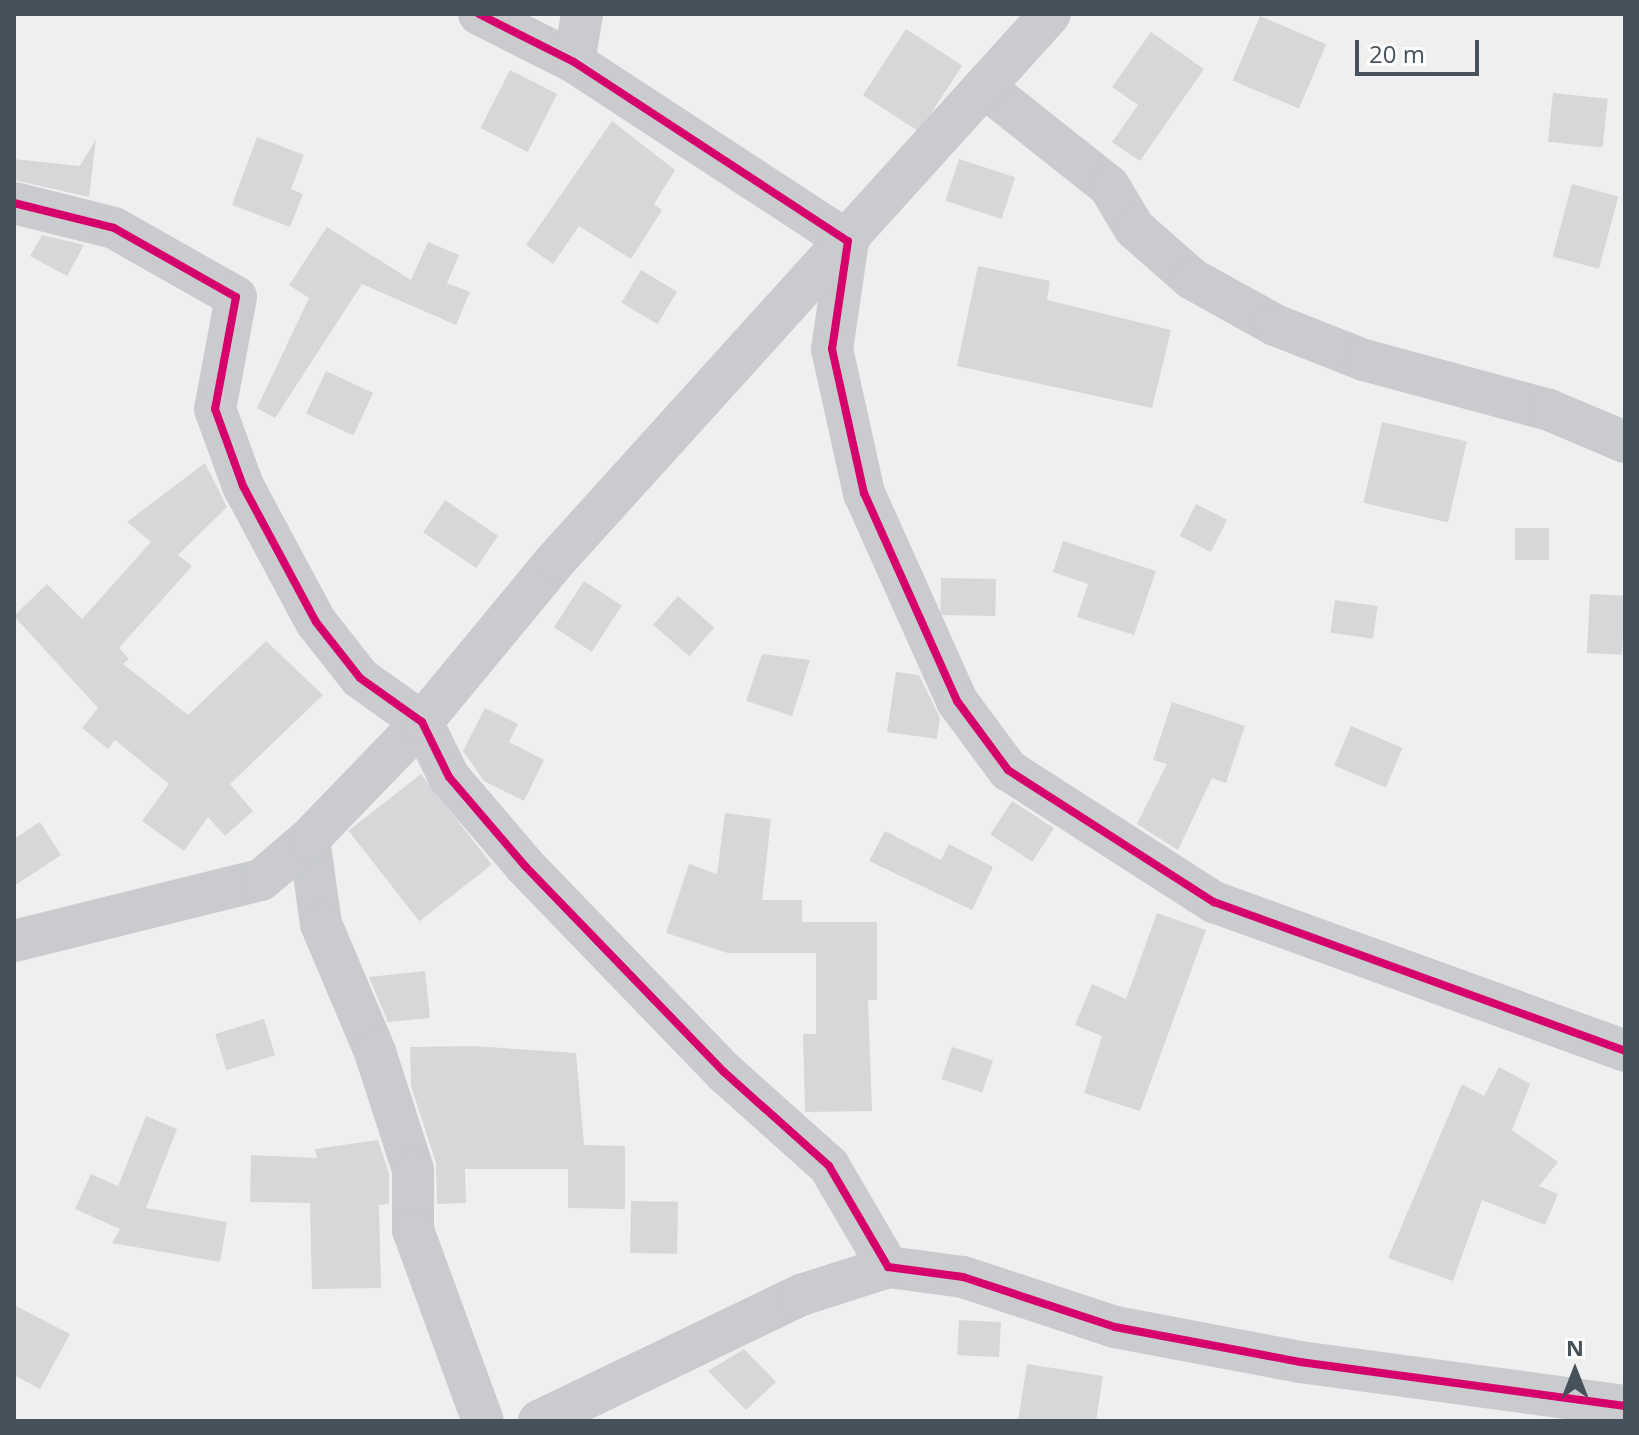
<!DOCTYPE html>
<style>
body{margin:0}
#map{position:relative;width:1639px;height:1435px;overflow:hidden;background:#f0efef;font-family:"Open Sans",sans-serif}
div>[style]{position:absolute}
.building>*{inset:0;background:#d7d7d9;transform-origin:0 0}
.street>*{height:42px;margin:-21px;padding:0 21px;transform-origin:21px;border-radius:21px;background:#c9cbce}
.cycleway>*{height:8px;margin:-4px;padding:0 4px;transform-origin:4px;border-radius:4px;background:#d6006c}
span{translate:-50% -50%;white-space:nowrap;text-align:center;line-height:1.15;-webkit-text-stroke:6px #fff;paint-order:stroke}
.frame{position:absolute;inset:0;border:16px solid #47515b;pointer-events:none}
.north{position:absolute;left:1535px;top:1331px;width:80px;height:80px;-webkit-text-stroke:6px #fff;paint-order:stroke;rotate:0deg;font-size:22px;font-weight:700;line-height:32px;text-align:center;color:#47515b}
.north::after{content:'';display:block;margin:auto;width:28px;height:36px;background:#47515b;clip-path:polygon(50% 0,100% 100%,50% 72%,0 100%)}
.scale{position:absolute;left:1355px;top:40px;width:124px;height:36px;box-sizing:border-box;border:4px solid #47515b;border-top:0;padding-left:10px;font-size:24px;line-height:28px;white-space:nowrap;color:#47515b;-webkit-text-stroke:6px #fff;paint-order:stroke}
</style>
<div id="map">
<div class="building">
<div style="left:1260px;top:16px;width:72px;height:70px;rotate:23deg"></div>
<div style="left:906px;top:29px;width:67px;height:79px;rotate:33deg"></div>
<div style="clip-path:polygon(1151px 32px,1204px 69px,1140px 161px,1112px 142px,1138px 105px,1112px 87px)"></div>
<div style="left:510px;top:70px;width:53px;height:65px;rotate:27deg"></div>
<div style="left:1553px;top:93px;width:55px;height:49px;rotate:6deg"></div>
<div style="clip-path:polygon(612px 121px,675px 170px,654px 204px,662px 210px,631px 259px,579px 226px,553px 264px,526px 245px)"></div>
<div style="clip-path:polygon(257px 137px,304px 155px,291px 189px,303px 194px,290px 227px,232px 205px)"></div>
<div style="clip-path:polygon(96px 139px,89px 197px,14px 180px,14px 159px,80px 166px)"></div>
<div style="left:959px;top:159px;width:59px;height:44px;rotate:18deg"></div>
<div style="left:1572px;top:184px;width:48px;height:75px;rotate:15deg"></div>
<div style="clip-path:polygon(327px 227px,411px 280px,428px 242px,459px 255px,447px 283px,470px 292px,456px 325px,362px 284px,275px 418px,257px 408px,309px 298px,289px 285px)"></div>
<div style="clip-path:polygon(42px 235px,84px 245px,67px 276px,30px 256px)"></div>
<div style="clip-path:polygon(978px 266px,1050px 281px,1047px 300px,1171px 330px,1152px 408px,957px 366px)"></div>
<div style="left:641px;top:270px;width:42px;height:38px;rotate:31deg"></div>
<div style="left:326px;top:371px;width:52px;height:47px;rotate:25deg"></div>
<div style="left:1382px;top:422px;width:87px;height:83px;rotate:13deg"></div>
<div style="clip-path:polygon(205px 463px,227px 507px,178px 555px,192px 566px,119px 648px,129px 659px,123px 664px,188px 715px,266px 641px,323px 695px,230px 784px,253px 811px,225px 836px,208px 817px,184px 851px,142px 821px,169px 784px,115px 740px,108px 749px,82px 728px,98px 708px,14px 616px,47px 584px,82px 619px,151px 542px,127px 522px)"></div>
<div style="left:445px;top:500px;width:64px;height:39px;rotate:34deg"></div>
<div style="left:1196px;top:504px;width:35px;height:36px;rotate:27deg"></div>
<div style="left:1515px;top:528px;width:34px;height:32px"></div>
<div style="clip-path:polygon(1063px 541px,1156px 571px,1134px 635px,1077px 617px,1088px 584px,1053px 572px)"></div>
<div style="left:941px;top:578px;width:55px;height:37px;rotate:1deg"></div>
<div style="left:584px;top:581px;width:45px;height:55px;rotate:33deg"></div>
<div style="left:1590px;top:594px;width:35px;height:59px;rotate:3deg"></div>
<div style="left:678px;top:596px;width:48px;height:38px;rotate:41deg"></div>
<div style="left:1335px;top:600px;width:43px;height:33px;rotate:8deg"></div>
<div style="clip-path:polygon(762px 654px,810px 660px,792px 716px,746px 701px)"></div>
<div style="clip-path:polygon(896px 672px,919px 675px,940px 718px,937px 739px,887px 732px)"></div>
<div style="clip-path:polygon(1172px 702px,1245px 726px,1226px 783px,1212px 778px,1178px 850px,1137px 824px,1167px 764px,1153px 760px)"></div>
<div style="clip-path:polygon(485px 708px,518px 724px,509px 742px,544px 760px,524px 801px,484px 781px,463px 751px)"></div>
<div style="left:1351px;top:726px;width:56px;height:43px;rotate:23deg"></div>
<div style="left:421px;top:774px;width:115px;height:92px;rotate:52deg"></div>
<div style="left:1012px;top:801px;width:50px;height:40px;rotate:33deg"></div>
<div style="clip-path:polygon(725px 813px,771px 819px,762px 900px,802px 900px,802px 922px,877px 922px,877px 1000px,868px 1000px,872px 1111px,805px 1112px,803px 1034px,816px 1034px,816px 953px,728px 953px,666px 933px,689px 864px,717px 874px)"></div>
<div style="clip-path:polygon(40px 822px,61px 855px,14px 886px,14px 839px)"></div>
<div style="clip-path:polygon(885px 831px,941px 860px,949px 844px,993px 867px,972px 910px,869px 861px)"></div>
<div style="clip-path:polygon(1157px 913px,1206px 930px,1140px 1111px,1084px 1093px,1102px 1036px,1075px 1025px,1092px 984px,1126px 999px)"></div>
<div style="clip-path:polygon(425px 971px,430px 1018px,388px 1022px,369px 977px)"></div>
<div style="left:264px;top:1019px;width:38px;height:51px;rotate:73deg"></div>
<div style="clip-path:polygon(473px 1046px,576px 1053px,584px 1145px,625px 1146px,625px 1209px,568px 1208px,568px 1169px,465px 1169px,466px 1203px,437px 1204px,436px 1163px,411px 1086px,410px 1047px)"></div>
<div style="left:952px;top:1047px;width:43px;height:34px;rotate:18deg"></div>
<div style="clip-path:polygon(1499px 1067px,1530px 1084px,1512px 1130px,1558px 1162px,1539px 1186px,1558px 1194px,1545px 1225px,1482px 1200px,1453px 1281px,1388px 1258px,1462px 1084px,1484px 1096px)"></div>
<div style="clip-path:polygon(146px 1116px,177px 1129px,146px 1208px,227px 1222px,220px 1262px,112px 1243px,120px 1229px,75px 1209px,91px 1174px,118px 1186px)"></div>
<div style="clip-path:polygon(378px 1140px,389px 1174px,389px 1204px,379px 1205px,381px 1288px,312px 1289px,310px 1203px,250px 1202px,251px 1155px,317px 1158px,315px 1149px)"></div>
<div style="left:631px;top:1201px;width:47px;height:52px;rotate:1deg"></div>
<div style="clip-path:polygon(14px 1305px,70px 1334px,40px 1389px,14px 1375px)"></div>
<div style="left:959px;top:1320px;width:42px;height:35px;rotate:3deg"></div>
<div style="clip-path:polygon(744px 1349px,776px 1382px,746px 1410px,708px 1371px)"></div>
<div style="clip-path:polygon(1027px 1364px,1103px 1376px,1096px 1421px,1018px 1421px)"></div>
</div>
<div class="street">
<div style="left:479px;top:14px;width:106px;rotate:26.8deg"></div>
<div style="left:574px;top:62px;width:327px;rotate:33.2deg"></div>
<div style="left:848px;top:241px;width:109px;rotate:98.4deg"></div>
<div style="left:832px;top:349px;width:148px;rotate:77.5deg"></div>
<div style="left:864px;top:493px;width:228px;rotate:65.9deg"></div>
<div style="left:957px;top:701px;width:86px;rotate:53.5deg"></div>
<div style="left:1008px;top:770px;width:245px;rotate:32.7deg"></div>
<div style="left:1214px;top:902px;width:437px;rotate:19.9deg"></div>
<div style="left:574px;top:62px;width:49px;rotate:-80.5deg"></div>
<div style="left:984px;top:87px;width:159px;rotate:38.4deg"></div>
<div style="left:1109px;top:186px;width:49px;rotate:59.2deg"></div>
<div style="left:1134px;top:228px;width:77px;rotate:41.3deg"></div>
<div style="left:1192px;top:279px;width:95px;rotate:29deg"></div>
<div style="left:1275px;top:325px;width:96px;rotate:21.5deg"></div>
<div style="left:1364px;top:360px;width:192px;rotate:15.1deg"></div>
<div style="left:1549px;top:410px;width:82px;rotate:22.8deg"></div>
<div style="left:14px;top:203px;width:103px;rotate:14deg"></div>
<div style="left:114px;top:228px;width:140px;rotate:29.5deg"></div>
<div style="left:236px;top:297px;width:114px;rotate:100.6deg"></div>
<div style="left:215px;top:409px;width:82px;rotate:70deg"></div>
<div style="left:243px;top:486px;width:154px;rotate:61.8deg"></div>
<div style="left:316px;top:622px;width:71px;rotate:51.8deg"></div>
<div style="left:360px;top:678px;width:76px;rotate:35.4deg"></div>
<div style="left:422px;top:722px;width:61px;rotate:63.9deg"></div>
<div style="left:449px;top:777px;width:117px;rotate:49.5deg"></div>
<div style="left:525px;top:866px;width:286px;rotate:46deg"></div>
<div style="left:724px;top:1072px;width:141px;rotate:41.8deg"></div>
<div style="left:829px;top:1166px;width:117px;rotate:59.7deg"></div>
<div style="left:888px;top:1267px;width:76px;rotate:7.6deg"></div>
<div style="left:963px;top:1277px;width:160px;rotate:18.2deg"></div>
<div style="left:1115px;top:1327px;width:188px;rotate:10.7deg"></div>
<div style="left:1300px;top:1362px;width:328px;rotate:7.7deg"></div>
<div style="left:309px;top:839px;width:86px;rotate:82deg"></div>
<div style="left:321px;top:924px;width:139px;rotate:67.1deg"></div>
<div style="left:375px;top:1052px;width:124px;rotate:72.1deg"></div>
<div style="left:413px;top:1170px;width:60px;rotate:90deg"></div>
<div style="left:413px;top:1230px;width:203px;rotate:69.9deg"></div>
<div style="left:14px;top:941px;width:254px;rotate:-13.9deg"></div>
<div style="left:261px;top:880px;width:63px;rotate:-40.5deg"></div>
<div style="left:309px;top:839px;width:163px;rotate:-46deg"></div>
<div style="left:422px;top:722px;width:210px;rotate:-50.4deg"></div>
<div style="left:556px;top:560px;width:736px;rotate:-47.86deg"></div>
<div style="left:539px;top:1421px;width:291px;rotate:-25.7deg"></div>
<div style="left:801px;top:1295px;width:91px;rotate:-17.8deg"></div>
</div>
<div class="cycleway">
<div style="left:479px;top:14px;width:106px;rotate:26.8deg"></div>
<div style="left:574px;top:62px;width:327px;rotate:33.2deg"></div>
<div style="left:848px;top:241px;width:109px;rotate:98.4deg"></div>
<div style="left:832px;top:349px;width:148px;rotate:77.5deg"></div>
<div style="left:864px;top:493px;width:228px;rotate:65.9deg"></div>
<div style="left:957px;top:701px;width:86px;rotate:53.5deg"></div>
<div style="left:1008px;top:770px;width:245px;rotate:32.7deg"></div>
<div style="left:1214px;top:902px;width:437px;rotate:19.9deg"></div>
<div style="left:14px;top:203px;width:103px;rotate:14deg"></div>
<div style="left:114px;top:228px;width:140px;rotate:29.5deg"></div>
<div style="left:236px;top:297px;width:114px;rotate:100.6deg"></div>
<div style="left:215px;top:409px;width:82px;rotate:70deg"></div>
<div style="left:243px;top:486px;width:154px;rotate:61.8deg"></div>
<div style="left:316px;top:622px;width:71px;rotate:51.8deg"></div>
<div style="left:360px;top:678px;width:76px;rotate:35.4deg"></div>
<div style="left:422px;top:722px;width:61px;rotate:63.9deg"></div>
<div style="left:449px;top:777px;width:117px;rotate:49.5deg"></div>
<div style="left:525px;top:866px;width:286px;rotate:46deg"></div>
<div style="left:724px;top:1072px;width:141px;rotate:41.8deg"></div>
<div style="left:829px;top:1166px;width:117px;rotate:59.7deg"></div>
<div style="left:888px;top:1267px;width:76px;rotate:7.6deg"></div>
<div style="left:963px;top:1277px;width:160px;rotate:18.2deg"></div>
<div style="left:1115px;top:1327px;width:188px;rotate:10.7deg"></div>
<div style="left:1300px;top:1362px;width:328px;rotate:7.7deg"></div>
</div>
<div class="frame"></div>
<div class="north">N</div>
<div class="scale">20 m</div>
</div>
